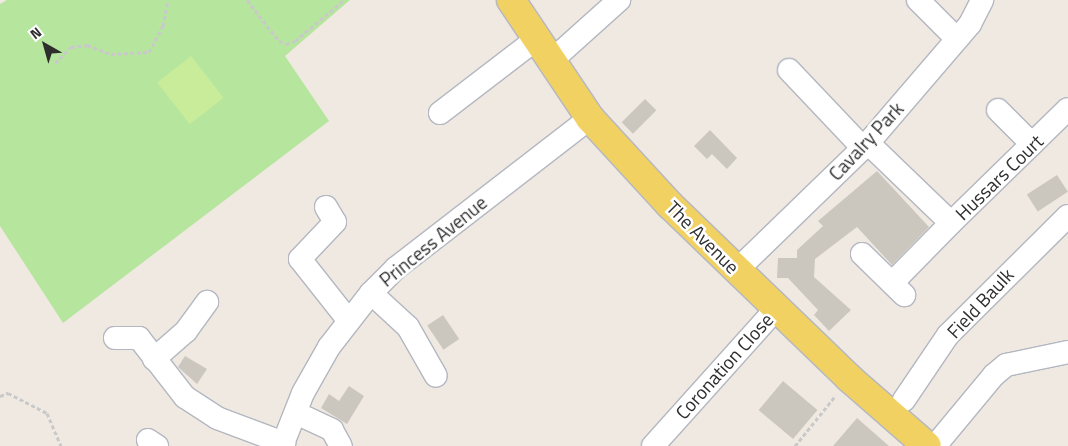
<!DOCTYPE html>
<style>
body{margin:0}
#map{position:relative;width:1068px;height:446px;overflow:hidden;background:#efe9e1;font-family:"Titillium Web",sans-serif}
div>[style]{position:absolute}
.green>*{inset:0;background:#b6e59e}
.pitch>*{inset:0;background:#c9ec9a;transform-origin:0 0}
.building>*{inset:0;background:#cbc7bf;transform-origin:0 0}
.path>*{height:3px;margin-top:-1.5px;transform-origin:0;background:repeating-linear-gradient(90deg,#c9c9c9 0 4px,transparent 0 6.5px)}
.roads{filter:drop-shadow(1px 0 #b4b7c1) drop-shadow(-1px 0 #b4b7c1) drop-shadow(0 1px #b4b7c1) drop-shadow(0 -1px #b4b7c1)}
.minor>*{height:22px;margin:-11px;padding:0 11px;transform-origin:11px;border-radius:11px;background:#fff}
.major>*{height:28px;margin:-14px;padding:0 14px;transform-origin:14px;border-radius:14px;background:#f2d163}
span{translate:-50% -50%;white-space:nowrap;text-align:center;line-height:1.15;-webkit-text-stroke:5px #fff;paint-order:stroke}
.street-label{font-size:19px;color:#2e2e2e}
.north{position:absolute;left:20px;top:20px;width:50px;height:50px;-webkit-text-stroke:4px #fff;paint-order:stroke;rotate:322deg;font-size:14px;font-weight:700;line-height:20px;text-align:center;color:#2e2e2e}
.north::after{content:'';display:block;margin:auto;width:18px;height:22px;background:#2e2e2e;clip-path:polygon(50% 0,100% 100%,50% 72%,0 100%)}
</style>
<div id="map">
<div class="green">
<div style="clip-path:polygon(7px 0,350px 0,285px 56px,329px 121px,63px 323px,0 226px,0 4px)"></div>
</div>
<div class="pitch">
<div style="left:191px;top:56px;width:53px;height:43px;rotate:52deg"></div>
</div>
<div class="building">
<div style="left:645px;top:99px;width:16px;height:33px;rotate:45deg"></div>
<div style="clip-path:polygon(710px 130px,737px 158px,727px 169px,712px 154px,707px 159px,694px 146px)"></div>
<div style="clip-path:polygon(877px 171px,929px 227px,892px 265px,857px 227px,815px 259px,814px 277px,851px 310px,829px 331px,814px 315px,818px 310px,788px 278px,777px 278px,778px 258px,797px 258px,797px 250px,823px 226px,818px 221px)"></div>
<div style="left:1057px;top:175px;width:20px;height:36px;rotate:57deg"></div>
<div style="left:443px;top:315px;width:29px;height:19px;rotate:56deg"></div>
<div style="clip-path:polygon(185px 356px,207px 369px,197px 384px,178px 367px)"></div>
<div style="left:783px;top:381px;width:45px;height:38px;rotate:40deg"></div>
<div style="clip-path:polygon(349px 386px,364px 396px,347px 424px,321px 408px,329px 394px,339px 401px)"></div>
<div style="clip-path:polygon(857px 418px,889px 446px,833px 446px)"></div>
</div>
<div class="path">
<div style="left:247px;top:0;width:52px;rotate:52deg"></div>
<div style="left:279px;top:41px;width:8px;rotate:23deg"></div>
<div style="left:286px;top:44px;width:9px;rotate:-18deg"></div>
<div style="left:295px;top:41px;width:64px;rotate:-39.9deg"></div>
<div style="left:55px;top:63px;width:23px;rotate:-45deg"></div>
<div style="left:71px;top:47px;width:16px;rotate:-7deg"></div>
<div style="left:87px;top:45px;width:26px;rotate:21deg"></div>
<div style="left:111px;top:54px;width:38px;rotate:-3deg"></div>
<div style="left:149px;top:52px;width:30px;rotate:-62deg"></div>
<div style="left:163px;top:26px;width:26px;rotate:-79deg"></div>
<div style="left:0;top:396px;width:9px;rotate:-21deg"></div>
<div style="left:8px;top:393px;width:44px;rotate:27.1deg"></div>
<div style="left:47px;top:413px;width:36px;rotate:67deg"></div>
<div style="left:795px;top:446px;width:65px;rotate:-51.2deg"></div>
</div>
<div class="roads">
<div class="minor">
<div style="left:918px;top:0;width:55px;rotate:45deg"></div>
<div style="left:550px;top:62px;width:93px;rotate:-41.9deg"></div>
<div style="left:789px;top:70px;width:108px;rotate:46.5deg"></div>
<div style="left:998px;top:110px;width:48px;rotate:45deg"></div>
<div style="left:440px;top:113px;width:120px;rotate:-37.5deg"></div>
<div style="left:868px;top:143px;width:115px;rotate:43.9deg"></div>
<div style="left:951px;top:223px;width:163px;rotate:-44.3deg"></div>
<div style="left:326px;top:207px;width:17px;rotate:59deg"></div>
<div style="left:335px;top:222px;width:51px;rotate:133.4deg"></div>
<div style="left:300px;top:259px;width:79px;rotate:51.7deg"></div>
<div style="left:862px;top:254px;width:59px;rotate:44.3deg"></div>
<div style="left:737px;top:270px;width:182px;rotate:-44.1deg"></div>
<div style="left:868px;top:143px;width:157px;rotate:-49.4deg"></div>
<div style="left:970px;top:24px;width:27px;rotate:-63deg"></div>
<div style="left:892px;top:283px;width:84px;rotate:-45.5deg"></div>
<div style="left:371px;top:293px;width:50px;rotate:42.6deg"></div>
<div style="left:408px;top:327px;width:56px;rotate:60.3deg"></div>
<div style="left:115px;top:338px;width:24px"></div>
<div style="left:139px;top:338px;width:75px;rotate:52.1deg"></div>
<div style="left:185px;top:397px;width:38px;rotate:33deg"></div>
<div style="left:217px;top:418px;width:72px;rotate:20.5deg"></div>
<div style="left:154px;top:359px;width:43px;rotate:-41.2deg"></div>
<div style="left:186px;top:331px;width:36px;rotate:-54deg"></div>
<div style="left:904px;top:400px;width:78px;rotate:-55.9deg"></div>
<div style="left:948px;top:335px;width:169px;rotate:-44.8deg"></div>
<div style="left:296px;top:413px;width:40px;rotate:25deg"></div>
<div style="left:332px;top:430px;width:18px;rotate:61deg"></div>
<div style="left:148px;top:440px;width:11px;rotate:34deg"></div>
<div style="left:282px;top:446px;width:57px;rotate:-68.4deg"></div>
<div style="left:303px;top:393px;width:53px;rotate:-60.5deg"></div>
<div style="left:329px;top:347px;width:68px;rotate:-52.1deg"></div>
<div style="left:371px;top:293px;width:35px;rotate:-45deg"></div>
<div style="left:396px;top:268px;width:245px;rotate:-37.7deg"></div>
<div style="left:653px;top:446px;width:184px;rotate:-48.1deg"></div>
<div style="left:935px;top:446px;width:92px;rotate:-50.3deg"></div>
<div style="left:994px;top:375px;width:16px;rotate:-40deg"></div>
<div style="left:1006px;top:365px;width:63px;rotate:-11.8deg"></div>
</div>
<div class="major">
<div style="left:511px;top:0;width:142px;rotate:56.2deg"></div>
<div style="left:590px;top:118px;width:118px;rotate:47.4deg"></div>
<div style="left:670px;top:205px;width:249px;rotate:44deg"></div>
<div style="left:849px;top:378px;width:103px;rotate:41.1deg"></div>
</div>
</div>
<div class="street-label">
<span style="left:866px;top:141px;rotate:-47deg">Cavalry Park</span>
<span style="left:999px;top:177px;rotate:-44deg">Hussars Court</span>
<span style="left:703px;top:237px;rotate:45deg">The Avenue</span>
<span style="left:433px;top:241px;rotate:-39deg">Princess Avenue</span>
<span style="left:980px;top:303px;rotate:-47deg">Field Baulk</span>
<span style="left:724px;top:366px;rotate:-48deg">Coronation Close</span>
</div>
<div class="north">N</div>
</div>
